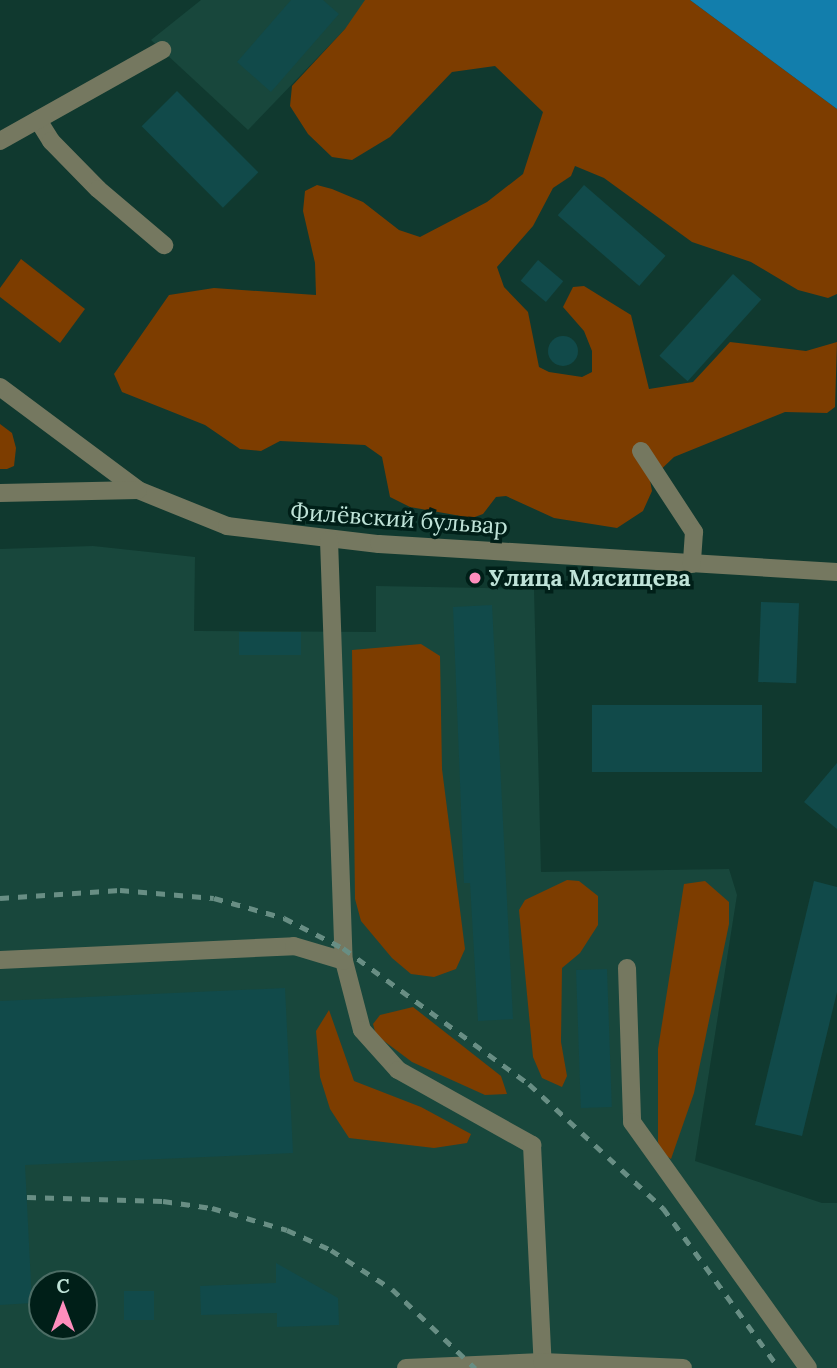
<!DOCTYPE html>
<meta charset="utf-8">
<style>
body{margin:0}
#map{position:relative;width:837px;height:1368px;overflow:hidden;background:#10392f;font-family:Lora,serif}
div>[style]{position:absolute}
.built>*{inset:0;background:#18473c}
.green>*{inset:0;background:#7d3d00}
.water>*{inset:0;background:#127eac}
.building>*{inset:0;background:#114a4a;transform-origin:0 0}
.round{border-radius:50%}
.minor>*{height:18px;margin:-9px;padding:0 9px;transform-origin:9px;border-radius:9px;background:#757860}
.rail>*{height:5px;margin-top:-2.5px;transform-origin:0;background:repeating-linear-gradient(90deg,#688e84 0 9px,transparent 0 18px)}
.dots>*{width:19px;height:19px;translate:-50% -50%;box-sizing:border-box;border:4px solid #001f18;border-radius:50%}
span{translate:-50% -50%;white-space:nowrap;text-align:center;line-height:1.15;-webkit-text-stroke:7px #001f18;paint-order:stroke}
.street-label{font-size:23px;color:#bfe3d8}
.poi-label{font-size:23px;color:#bfe3d8;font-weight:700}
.left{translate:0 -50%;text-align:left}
.north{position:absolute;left:28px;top:1270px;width:70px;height:70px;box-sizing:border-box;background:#001f18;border:2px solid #4c6d65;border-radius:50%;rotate:0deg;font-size:19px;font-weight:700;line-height:28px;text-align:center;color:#bfe3d8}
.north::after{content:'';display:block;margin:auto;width:24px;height:32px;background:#fe8ebd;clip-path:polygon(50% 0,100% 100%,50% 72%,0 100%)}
</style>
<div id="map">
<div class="built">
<div style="clip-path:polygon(201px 0,373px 0,248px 130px,151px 40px)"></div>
<div style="clip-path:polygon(evenodd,93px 546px,195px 557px,194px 631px,376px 632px,376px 586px,534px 589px,541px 872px,729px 869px,737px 895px,695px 1161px,822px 1203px,837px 1203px,837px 1368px,0 1368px,0 549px,93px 546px,42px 1284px,84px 1284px,84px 1326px,42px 1326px,42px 1284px)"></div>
</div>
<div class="green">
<div style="clip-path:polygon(365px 0,690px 0,837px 109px,837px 294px,828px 298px,798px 290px,751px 262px,692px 242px,604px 178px,575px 166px,571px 176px,553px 188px,533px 226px,497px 267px,504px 287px,528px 312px,539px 367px,549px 372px,582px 377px,592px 372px,592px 351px,584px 331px,563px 307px,573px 287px,584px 286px,631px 315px,649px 389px,693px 382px,730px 342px,806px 351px,837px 342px,835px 407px,827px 413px,785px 412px,674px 457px,650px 480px,652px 491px,643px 511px,617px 528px,554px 518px,506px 496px,496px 497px,483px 514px,472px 518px,410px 507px,390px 497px,382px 457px,365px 445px,280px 441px,261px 451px,240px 449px,205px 425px,122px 392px,114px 374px,169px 295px,214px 288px,316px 295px,315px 263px,303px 211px,305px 191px,317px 185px,332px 189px,363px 202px,399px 230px,420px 237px,487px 202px,523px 174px,543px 112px,495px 66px,452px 72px,390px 137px,352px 160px,332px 157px,308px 134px,290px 106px,292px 86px,345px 29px)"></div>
<div style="clip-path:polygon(21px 259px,85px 309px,60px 343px,0 297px,0 288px)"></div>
<div style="clip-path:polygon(0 424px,12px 433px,16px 448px,14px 466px,7px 469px,0 469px)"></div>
<div style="clip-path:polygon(421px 644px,440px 656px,442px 769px,465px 949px,456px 969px,434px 977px,411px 974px,392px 958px,361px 921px,355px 899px,352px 650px)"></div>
<div style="clip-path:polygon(567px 880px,579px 881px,598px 896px,598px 925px,580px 953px,562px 968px,561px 1042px,567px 1076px,562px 1087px,542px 1078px,533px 1057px,519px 910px,525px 900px)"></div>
<div style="clip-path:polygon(705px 881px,729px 902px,729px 924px,694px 1093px,671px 1159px,661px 1152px,658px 1142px,658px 1049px,684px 884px)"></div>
<div style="clip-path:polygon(413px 1007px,501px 1076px,507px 1094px,485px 1095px,412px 1062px,376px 1035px,373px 1024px,380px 1015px)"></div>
<div style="clip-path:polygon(329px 1010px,354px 1081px,421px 1107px,471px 1134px,467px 1143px,434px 1148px,349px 1138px,330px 1109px,320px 1077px,316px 1031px)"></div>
</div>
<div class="water">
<div style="clip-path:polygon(690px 0,837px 0,837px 109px)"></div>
</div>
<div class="building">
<div style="clip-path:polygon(291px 0,323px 0,339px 14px,271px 92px,237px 62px)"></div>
<div style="left:177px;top:91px;width:115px;height:50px;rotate:45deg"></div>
<div style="left:584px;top:185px;width:108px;height:40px;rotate:41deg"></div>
<div style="left:538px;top:260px;width:33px;height:27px;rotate:40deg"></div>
<div style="left:733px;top:274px;width:38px;height:110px;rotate:42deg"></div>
<div class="round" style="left:548px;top:336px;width:30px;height:30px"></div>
<div style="left:761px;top:602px;width:38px;height:80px;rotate:2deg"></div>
<div style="clip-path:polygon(492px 605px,513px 1019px,478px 1021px,470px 883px,464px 883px,453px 607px)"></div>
<div style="left:239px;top:632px;width:62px;height:23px"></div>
<div style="left:762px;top:705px;width:67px;height:170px;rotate:90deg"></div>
<div style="clip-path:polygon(837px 763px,837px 829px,804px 802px)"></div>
<div style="clip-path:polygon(814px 881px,837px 887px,837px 992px,802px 1136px,755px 1125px)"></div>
<div style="left:607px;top:969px;width:138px;height:31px;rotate:88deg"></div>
<div style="clip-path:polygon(285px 988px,293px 1153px,25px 1165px,32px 1303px,0 1305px,0 1001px)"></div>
<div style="clip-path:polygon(276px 1263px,338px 1298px,339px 1325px,277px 1327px,277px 1313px,201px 1315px,200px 1286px,276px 1283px)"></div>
<div style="left:124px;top:1291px;width:30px;height:29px"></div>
</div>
<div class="minor">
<div style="left:38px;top:120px;width:25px;rotate:58deg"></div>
<div style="left:51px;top:141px;width:67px;rotate:45.6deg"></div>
<div style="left:98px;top:189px;width:87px;rotate:40.3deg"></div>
<div style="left:0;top:141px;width:186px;rotate:-29.3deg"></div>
<div style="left:0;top:387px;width:172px;rotate:36.7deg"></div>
<div style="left:138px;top:490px;width:96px;rotate:22deg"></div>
<div style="left:227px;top:526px;width:153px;rotate:6.8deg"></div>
<div style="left:379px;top:544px;width:459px;rotate:3.5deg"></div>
<div style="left:641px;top:451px;width:97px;rotate:56.8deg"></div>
<div style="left:694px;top:532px;width:32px;rotate:94deg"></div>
<div style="left:0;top:493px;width:138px;rotate:-1.2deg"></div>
<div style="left:329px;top:540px;width:421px;rotate:88deg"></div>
<div style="left:344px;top:961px;width:71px;rotate:75.4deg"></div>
<div style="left:362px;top:1030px;width:54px;rotate:48deg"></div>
<div style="left:398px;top:1070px;width:154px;rotate:29.2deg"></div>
<div style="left:532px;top:1145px;width:223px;rotate:87.2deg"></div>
<div style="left:0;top:960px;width:294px;rotate:-2.7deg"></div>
<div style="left:294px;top:946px;width:52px;rotate:16.7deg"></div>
<div style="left:627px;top:968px;width:154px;rotate:88.1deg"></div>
<div style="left:632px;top:1122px;width:302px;rotate:54.4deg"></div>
<div style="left:406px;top:1368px;width:136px;rotate:-2.5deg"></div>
<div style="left:542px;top:1362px;width:141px;rotate:2.4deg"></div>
</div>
<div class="rail">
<div style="left:0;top:898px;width:120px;rotate:-3.8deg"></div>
<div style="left:120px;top:890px;width:94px;rotate:4.9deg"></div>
<div style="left:214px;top:898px;width:73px;rotate:15.9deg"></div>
<div style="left:284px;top:918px;width:66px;rotate:27deg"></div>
<div style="left:343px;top:948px;width:230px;rotate:36.2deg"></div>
<div style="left:529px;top:1084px;width:183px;rotate:42.8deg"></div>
<div style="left:663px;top:1208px;width:198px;rotate:54.1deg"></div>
<div style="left:27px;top:1197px;width:136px;rotate:1.7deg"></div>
<div style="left:163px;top:1201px;width:49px;rotate:8.1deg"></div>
<div style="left:212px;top:1208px;width:78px;rotate:16.3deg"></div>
<div style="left:287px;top:1230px;width:48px;rotate:24.4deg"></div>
<div style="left:331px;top:1250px;width:72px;rotate:32.6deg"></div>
<div style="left:392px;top:1289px;width:115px;rotate:43.6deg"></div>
</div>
<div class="dots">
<div style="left:475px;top:578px;background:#fe8ebd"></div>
</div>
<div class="street-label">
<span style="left:399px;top:519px;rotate:4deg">Филёвский бульвар</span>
</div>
<div class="poi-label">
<span class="left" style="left:489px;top:578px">Улица Мясищева</span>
</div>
<div class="north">С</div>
</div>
